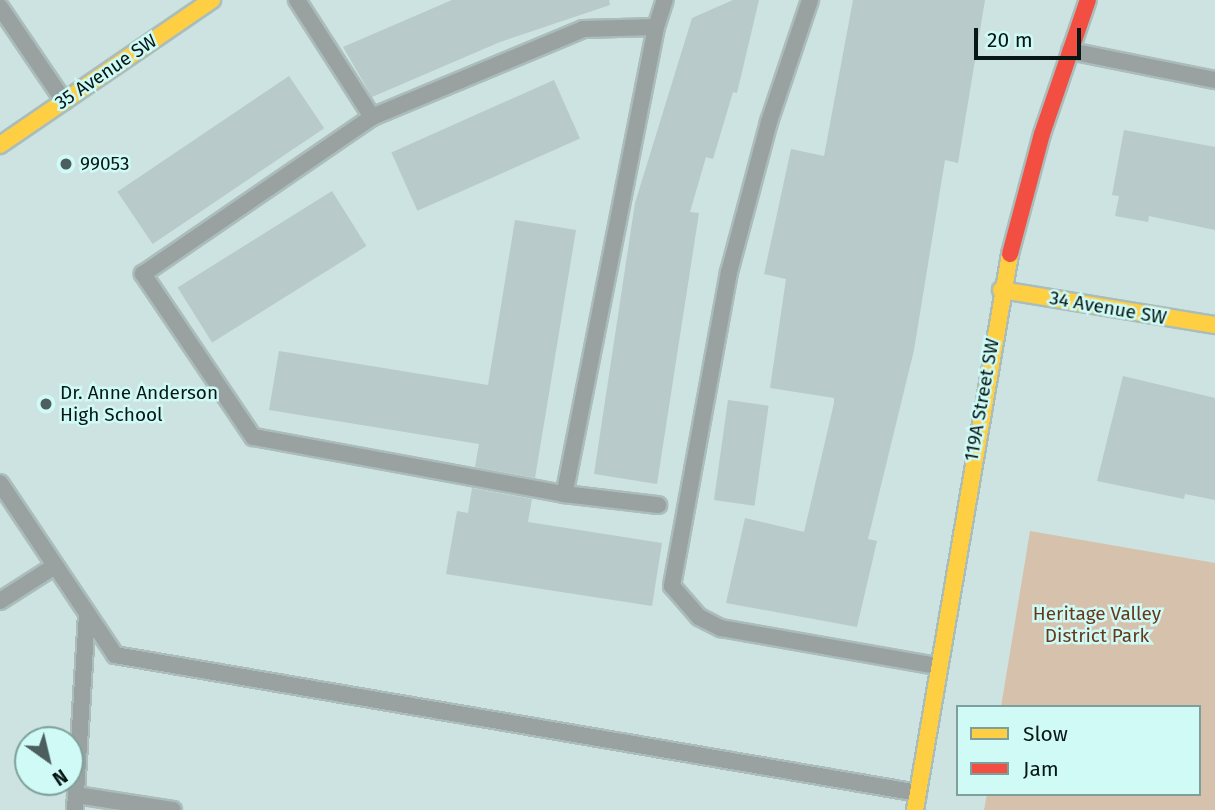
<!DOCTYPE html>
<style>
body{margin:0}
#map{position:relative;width:1215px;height:810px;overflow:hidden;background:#cce3e1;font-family:"Fira Sans",sans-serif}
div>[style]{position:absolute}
.green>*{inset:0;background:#d6c1ad}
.building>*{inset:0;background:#b8cac9;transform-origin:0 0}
.roads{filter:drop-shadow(2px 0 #aabdbb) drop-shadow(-2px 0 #aabdbb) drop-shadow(0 2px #aabdbb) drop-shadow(0 -2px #aabdbb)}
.lane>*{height:16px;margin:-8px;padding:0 8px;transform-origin:8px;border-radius:8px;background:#9aa2a1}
.slow>*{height:16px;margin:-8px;padding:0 8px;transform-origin:8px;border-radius:8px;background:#ffcf43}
.jam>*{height:16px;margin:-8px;padding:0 8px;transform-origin:8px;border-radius:8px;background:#f24e42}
.dots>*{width:19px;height:19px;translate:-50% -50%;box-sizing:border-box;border:4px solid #cffaf6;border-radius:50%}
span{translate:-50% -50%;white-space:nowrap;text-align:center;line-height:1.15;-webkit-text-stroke:5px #cffaf6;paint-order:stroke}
.street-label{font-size:19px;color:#071716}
.poi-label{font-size:19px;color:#071716}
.left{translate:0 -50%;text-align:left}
.park-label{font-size:19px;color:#67381a}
.legend{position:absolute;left:956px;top:705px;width:245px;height:91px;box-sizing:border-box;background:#cffaf6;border:2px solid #7f9f9c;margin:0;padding:9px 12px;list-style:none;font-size:21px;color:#071716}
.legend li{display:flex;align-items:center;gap:14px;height:35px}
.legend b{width:35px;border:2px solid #7f9f9c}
.north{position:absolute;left:14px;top:726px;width:70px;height:70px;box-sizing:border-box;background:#cffaf6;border:2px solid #7f9f9c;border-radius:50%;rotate:146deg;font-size:19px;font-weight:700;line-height:28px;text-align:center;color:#071716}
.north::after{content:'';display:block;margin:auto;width:24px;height:32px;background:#4c5e5d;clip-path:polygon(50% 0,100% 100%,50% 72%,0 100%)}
.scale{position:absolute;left:974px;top:28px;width:107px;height:32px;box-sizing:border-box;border:4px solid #071716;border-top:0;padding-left:9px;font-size:21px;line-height:24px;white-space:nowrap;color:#071716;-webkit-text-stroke:5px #cffaf6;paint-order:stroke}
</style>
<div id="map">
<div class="green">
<div style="clip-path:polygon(1030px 531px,1215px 563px,1215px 810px,984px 810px,987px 794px,1199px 794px,1199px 707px,1001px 707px)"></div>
</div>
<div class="building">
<div style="clip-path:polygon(452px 0,609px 0,610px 5px,500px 42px,372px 97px,343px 47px)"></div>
<div style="clip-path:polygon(733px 0,759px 0,737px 93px,733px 92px,713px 159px,706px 157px,690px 212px,699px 213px,657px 484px,594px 474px,635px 203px,692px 18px)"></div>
<div style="clip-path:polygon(853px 0,985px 0,958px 163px,945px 160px,914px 350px,868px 539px,877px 541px,857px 627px,726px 603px,745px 518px,804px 532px,834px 403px,834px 398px,770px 388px,786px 279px,764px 274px,791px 149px,824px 156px)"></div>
<div style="left:289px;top:76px;width:63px;height:207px;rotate:56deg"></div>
<div style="left:554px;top:80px;width:64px;height:178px;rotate:66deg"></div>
<div style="clip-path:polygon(1124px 130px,1215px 147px,1215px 230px,1149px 216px,1148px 222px,1115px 216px,1119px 196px,1112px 195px)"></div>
<div style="left:332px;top:191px;width:65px;height:182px;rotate:58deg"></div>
<div style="clip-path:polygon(515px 220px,576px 230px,535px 478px,475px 467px,479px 444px,269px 410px,279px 351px,488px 385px)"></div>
<div style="clip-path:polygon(1123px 376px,1215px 398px,1215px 500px,1185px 494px,1184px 499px,1097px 481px)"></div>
<div style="left:728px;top:400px;width:41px;height:101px;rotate:8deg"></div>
<div style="clip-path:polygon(472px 488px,532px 499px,528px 522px,662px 543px,652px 606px,446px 574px,457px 511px,468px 513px)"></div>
</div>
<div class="roads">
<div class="lane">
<div style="left:297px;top:0;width:139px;rotate:57.3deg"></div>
<div style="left:810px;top:0;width:129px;rotate:108.6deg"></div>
<div style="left:769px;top:122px;width:155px;rotate:104.9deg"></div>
<div style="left:729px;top:272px;width:319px;rotate:100.3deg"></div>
<div style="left:672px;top:586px;width:41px;rotate:48.9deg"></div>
<div style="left:699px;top:617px;width:25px;rotate:27deg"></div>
<div style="left:721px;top:628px;width:219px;rotate:10deg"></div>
<div style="left:0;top:7px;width:114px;rotate:55.8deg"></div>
<div style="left:656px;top:27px;width:476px;rotate:101.1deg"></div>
<div style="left:564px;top:494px;width:316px;rotate:-169.6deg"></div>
<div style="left:253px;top:437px;width:197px;rotate:-124deg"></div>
<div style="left:143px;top:274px;width:278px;rotate:-34.4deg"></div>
<div style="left:372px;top:117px;width:229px;rotate:-22.6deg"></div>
<div style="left:583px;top:29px;width:73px;rotate:-1.6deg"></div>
<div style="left:656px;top:27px;width:28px;rotate:-72deg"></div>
<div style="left:1070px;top:51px;width:148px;rotate:11.3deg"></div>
<div style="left:0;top:483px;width:207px;rotate:56.2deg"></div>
<div style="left:115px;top:655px;width:815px;rotate:9.75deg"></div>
<div style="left:564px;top:494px;width:95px;rotate:6.7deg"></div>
<div style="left:0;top:601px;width:65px;rotate:-32.5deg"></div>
<div style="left:76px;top:795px;width:98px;rotate:8.8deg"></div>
<div style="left:75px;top:810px;width:196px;rotate:-86.5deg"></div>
</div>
<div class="slow">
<div style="left:0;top:145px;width:257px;rotate:-34.4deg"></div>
<div style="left:1001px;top:290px;width:217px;rotate:9.3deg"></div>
<div style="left:915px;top:810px;width:564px;rotate:-80.3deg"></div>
</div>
<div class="jam">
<div style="left:1010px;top:254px;width:124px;rotate:-75.1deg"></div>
<div style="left:1042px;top:134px;width:142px;rotate:-71.1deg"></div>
</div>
</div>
<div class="dots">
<div style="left:66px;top:164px;background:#4c5e5d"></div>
<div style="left:46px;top:404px;background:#4c5e5d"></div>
</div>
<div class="street-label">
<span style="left:106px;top:72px;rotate:-34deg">35 Avenue SW</span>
<span style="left:1108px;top:308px;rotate:10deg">34 Avenue SW</span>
<span style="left:982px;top:400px;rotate:-80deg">119A Street SW</span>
</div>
<div class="poi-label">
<span class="left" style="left:80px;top:164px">99053</span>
<span class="left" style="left:60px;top:404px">Dr. Anne Anderson<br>High School</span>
</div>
<div class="park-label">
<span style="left:1097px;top:625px">Heritage Valley<br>District Park</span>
</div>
<ul class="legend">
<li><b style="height:9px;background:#ffcf43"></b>Slow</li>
<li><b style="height:9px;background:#f24e42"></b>Jam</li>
</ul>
<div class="north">N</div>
<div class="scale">20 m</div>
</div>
